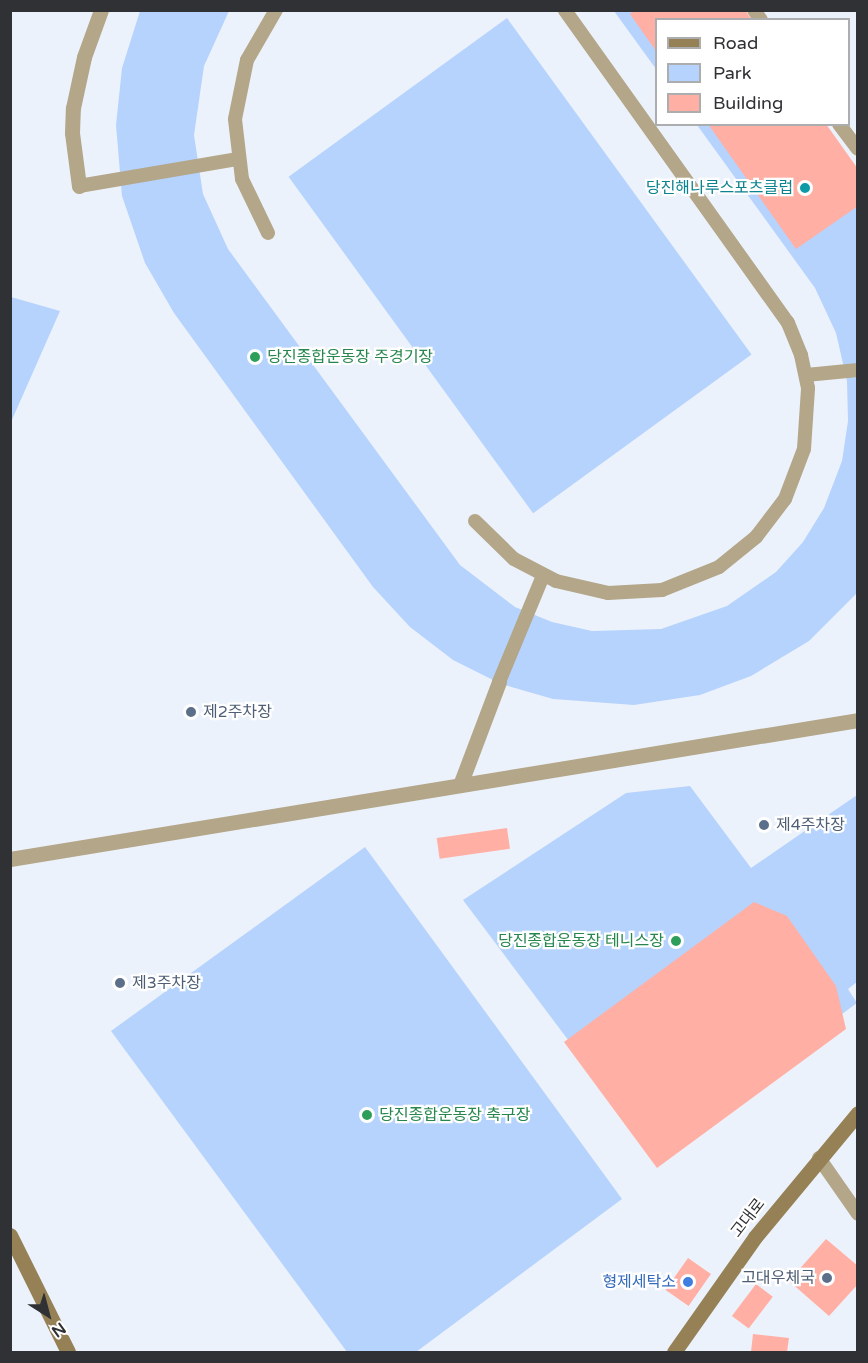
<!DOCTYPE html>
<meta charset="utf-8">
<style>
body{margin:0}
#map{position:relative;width:868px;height:1363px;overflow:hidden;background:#ecf2fb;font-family:"Varela Round","Noto Sans KR",sans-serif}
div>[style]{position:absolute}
.green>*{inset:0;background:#b6d3fd;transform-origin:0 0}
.building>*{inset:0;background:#ffafa3;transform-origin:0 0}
.lane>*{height:14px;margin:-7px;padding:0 7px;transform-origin:7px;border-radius:7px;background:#b3a689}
.street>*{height:15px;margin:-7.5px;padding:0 7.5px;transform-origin:7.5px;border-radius:7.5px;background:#b3a689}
.secondary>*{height:15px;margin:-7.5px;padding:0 7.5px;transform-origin:7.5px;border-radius:7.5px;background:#958155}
.dots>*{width:16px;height:16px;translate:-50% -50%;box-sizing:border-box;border:3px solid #fff;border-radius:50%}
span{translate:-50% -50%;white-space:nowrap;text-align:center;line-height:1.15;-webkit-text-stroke:4.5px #fff;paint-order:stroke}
.culture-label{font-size:16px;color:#0d838f}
.right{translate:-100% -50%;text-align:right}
.leisure-label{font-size:16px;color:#27864d}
.left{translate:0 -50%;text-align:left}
.service-label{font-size:16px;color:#4e5e75}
.street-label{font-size:16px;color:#2f3134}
.shop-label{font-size:16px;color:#366cbe}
.frame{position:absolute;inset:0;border:12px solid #2f3134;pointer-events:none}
.legend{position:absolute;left:655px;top:18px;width:195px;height:108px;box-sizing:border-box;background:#fff;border:2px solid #acadae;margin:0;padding:8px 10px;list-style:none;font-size:18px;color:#2f3134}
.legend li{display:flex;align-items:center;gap:12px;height:30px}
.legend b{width:30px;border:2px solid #acadae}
.north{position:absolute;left:18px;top:1285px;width:60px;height:60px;-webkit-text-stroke:4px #fff;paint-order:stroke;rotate:144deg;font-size:16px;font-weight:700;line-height:24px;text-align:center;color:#2f3134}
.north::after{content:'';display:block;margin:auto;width:21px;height:27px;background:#2f3134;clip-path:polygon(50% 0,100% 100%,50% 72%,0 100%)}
</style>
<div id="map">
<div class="green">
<div style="clip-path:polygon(140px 11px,229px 11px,204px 66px,194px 135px,203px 194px,228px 249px,460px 565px,515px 607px,552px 622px,592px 631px,661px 629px,727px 606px,776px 572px,803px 542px,824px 508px,842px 461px,848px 421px,847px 381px,836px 333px,815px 288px,697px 125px,810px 125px,857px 190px,857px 593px,809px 641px,751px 676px,700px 695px,634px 705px,553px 699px,501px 684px,453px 660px,410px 627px,373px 587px,174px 313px,145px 263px,122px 196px,116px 125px,122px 68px)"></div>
<div style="clip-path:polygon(614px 11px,728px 11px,656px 20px,656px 69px)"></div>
<div style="left:507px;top:18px;width:416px;height:270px;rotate:54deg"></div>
<div style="clip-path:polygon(11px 297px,60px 311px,11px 422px,10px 297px)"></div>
<div style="clip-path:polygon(690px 786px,751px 868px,857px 795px,857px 982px,848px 989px,857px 1003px,653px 1153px,463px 900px,626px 793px)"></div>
<div style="clip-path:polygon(365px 847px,622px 1199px,416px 1352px,347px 1352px,111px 1031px)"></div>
</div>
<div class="building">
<div style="clip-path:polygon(635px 10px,745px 10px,752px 20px,656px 20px,656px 51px,630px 14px)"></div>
<div style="clip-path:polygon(708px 124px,826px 124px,858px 169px,858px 206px,796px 249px)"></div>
<div style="left:507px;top:828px;width:21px;height:71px;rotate:82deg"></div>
<div style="clip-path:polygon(754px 902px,787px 916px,836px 986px,846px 1029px,657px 1168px,564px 1042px)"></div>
<div style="clip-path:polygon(826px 1239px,858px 1266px,858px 1284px,829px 1316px,789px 1281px)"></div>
<div style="left:688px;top:1258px;width:28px;height:39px;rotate:35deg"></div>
<div style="left:756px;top:1284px;width:21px;height:40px;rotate:37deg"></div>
<div style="clip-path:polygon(753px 1334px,789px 1338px,787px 1352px,751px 1352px)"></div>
</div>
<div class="lane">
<div style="left:754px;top:10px;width:12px;rotate:55deg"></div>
<div style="left:839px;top:124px;width:31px;rotate:53deg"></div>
<div style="left:79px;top:186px;width:160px;rotate:-9.7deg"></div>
<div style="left:268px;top:233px;width:60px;rotate:-115.7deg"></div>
<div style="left:242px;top:179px;width:60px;rotate:-96.7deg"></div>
<div style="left:235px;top:119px;width:60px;rotate:-78.5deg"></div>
<div style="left:247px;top:60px;width:58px;rotate:-59.9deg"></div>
<div style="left:806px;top:375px;width:52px;rotate:-5.5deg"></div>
<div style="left:475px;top:521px;width:54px;rotate:44.3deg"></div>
<div style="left:514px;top:559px;width:47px;rotate:27.6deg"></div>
<div style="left:556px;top:581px;width:53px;rotate:13deg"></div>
<div style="left:608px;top:593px;width:54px;rotate:-3.2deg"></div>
<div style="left:662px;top:590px;width:61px;rotate:-22deg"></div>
<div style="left:719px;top:567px;width:48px;rotate:-39deg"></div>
<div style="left:756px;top:537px;width:48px;rotate:-52.7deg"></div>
<div style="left:785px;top:499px;width:53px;rotate:-69.2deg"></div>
<div style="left:804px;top:449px;width:61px;rotate:-86.2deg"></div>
<div style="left:808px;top:388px;width:34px;rotate:-102deg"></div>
<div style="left:801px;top:355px;width:35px;rotate:-112deg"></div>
<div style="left:788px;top:323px;width:384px;rotate:-125.5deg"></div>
<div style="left:499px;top:682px;width:115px;rotate:-67.5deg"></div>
<div style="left:819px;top:1158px;width:68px;rotate:55.1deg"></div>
</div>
<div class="street">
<div style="left:79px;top:186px;width:53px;rotate:-97.5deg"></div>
<div style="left:72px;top:133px;width:25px;rotate:-88deg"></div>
<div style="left:73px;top:108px;width:52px;rotate:-77.8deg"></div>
<div style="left:84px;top:57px;width:50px;rotate:-70.1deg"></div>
<div style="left:460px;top:785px;width:110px;rotate:-69.3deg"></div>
<div style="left:10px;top:859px;width:859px;rotate:-9.31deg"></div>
</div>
<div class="secondary">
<div style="left:10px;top:1235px;width:131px;rotate:63.6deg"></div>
<div style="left:674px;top:1352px;width:141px;rotate:-54.8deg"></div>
<div style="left:755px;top:1237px;width:161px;rotate:-50.3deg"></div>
</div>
<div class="dots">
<div style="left:805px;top:188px;background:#0f9aa8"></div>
<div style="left:255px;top:357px;background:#2e9e5b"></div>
<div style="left:191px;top:712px;background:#5c6f8a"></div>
<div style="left:764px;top:825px;background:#5c6f8a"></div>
<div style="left:676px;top:941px;background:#2e9e5b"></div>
<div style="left:120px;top:983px;background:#5c6f8a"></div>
<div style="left:367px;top:1115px;background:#2e9e5b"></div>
<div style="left:827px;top:1278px;background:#5c6f8a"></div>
<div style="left:688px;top:1282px;background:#3f7fe0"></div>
</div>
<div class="culture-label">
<span class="right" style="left:793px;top:188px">당진해나루스포츠클럽</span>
</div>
<div class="leisure-label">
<span class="left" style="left:267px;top:357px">당진종합운동장 주경기장</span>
<span class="right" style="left:664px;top:941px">당진종합운동장 테니스장</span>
<span class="left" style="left:379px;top:1115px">당진종합운동장 축구장</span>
</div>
<div class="service-label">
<span class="left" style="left:203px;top:712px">제2주차장</span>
<span class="left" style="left:776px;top:825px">제4주차장</span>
<span class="left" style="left:132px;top:983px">제3주차장</span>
<span class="right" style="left:815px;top:1278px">고대우체국</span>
</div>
<div class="street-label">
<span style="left:748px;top:1218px;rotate:-52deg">고대로</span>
</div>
<div class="shop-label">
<span class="right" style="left:676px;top:1282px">형제세탁소</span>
</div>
<div class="frame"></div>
<ul class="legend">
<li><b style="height:8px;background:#958155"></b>Road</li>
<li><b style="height:16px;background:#b6d3fd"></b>Park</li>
<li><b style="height:16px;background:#ffafa3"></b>Building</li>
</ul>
<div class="north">N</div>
</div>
